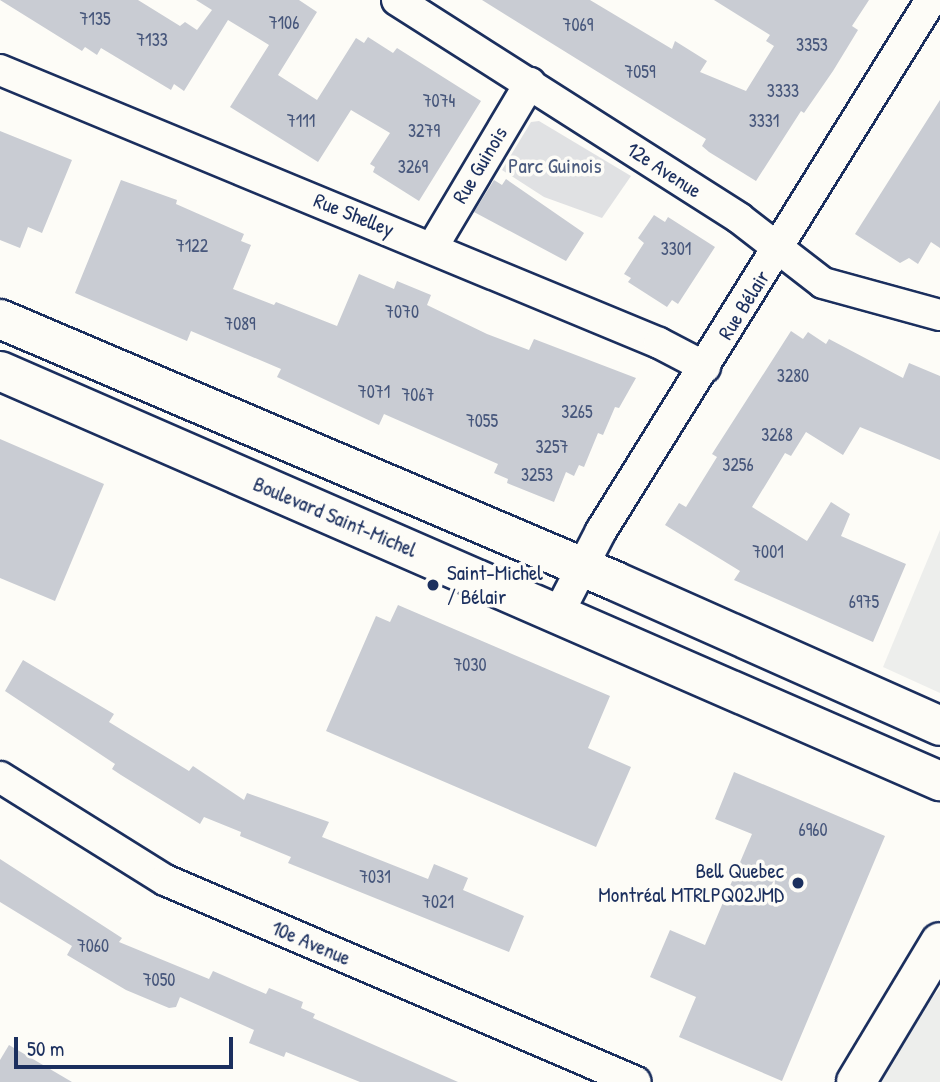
<!DOCTYPE html>
<meta charset="utf-8">
<style>
body{margin:0}
#map{position:relative;width:940px;height:1082px;overflow:hidden;background:#fdfcf7;font-family:"Patrick Hand",sans-serif}
div>[style]{position:absolute}
.built>*{inset:0;background:#edeeec}
.green>*{inset:0;background:#e0e1e3}
.building>*{inset:0;background:#c9ccd3}
.roads{filter:drop-shadow(2px 0 #1b2f5e) drop-shadow(-2px 0 #1b2f5e) drop-shadow(0 2px #1b2f5e) drop-shadow(0 -2px #1b2f5e)}
.street>*{height:30px;margin:-15px;padding:0 15px;transform-origin:15px;border-radius:15px;background:#fdfcf7}
.secondary>*{height:38px;margin:-19px;padding:0 19px;transform-origin:19px;border-radius:19px;background:#fdfcf7}
.dots>*{width:19px;height:19px;translate:-50% -50%;box-sizing:border-box;border:4px solid #fdfcf7;border-radius:50%}
span{translate:-50% -50%;white-space:nowrap;text-align:center;line-height:1.15;-webkit-text-stroke:7px #fdfcf7;paint-order:stroke}
.number-label{font-size:18px;color:#46567b}
.number-label span{-webkit-text-stroke-width:0}
.street-label{font-size:21px;color:#1b2f5e}
.park-label{font-size:21px;color:#4c5c7f}
.poi-label{font-size:21px;color:#1b2f5e}
.left{translate:0 -50%;text-align:left}
.right{translate:-100% -50%;text-align:right}
.scale{position:absolute;left:14px;top:1037px;width:219px;height:32px;box-sizing:border-box;border:4px solid #1b2f5e;border-top:0;padding-left:9px;font-size:21px;line-height:24px;white-space:nowrap;color:#1b2f5e;-webkit-text-stroke:5px #fdfcf7;paint-order:stroke}
</style>
<div id="map">
<div class="built">
<div style="clip-path:polygon(940px 530px,940px 693px,883px 667px)"></div>
<div style="clip-path:polygon(940px 988px,940px 1082px,866px 1082px)"></div>
</div>
<div class="green">
<div style="clip-path:polygon(539px 121px,631px 176px,602px 218px,544px 197px,502px 170px,531px 122px)"></div>
</div>
<div class="building">
<div style="clip-path:polygon(0 0,138px 0,180px 26px,185px 22px,197px 30px,212px 10px,196px 0,299px 0,317px 12px,278px 75px,317px 100px,356px 38px,364px 43px,368px 37px,393px 53px,397px 48px,481px 101px,419px 201px,373px 172px,375px 167px,370px 164px,390px 133px,351px 110px,318px 162px,230px 107px,269px 45px,228px 20px,184px 91px,174px 84px,171px 90px,101px 48px,97px 55px,85px 47px,82px 51px)"></div>
<div style="clip-path:polygon(482px 0,590px 0,672px 49px,675px 41px,707px 61px,700px 72px,746px 91px,774px 46px,766px 41px,770px 35px,714px 0,869px 0,852px 26px,858px 30px,833px 71px,804px 113px,801px 111px,756px 181px,709px 152px,702px 146px,706px 139px)"></div>
<div style="clip-path:polygon(940px 100px,940px 248px,931px 242px,918px 264px,909px 258px,900px 263px,855px 234px)"></div>
<div style="clip-path:polygon(0 131px,72px 160px,42px 233px,28px 227px,20px 248px,0 240px)"></div>
<div style="clip-path:polygon(506px 179px,584px 233px,566px 261px,474px 212px,494px 180px,502px 185px)"></div>
<div style="clip-path:polygon(121px 180px,177px 200px,176px 204px,244px 234px,241px 241px,251px 245px,233px 289px,274px 305px,276px 302px,337px 326px,359px 274px,394px 289px,397px 281px,431px 295px,427px 305px,487px 334px,529px 350px,534px 339px,636px 378px,619px 408px,615px 407px,603px 435px,598px 433px,584px 467px,579px 465px,574px 476px,566px 472px,554px 502px,507px 483px,508px 479px,494px 473px,498px 464px,384px 414px,379px 425px,277px 377px,281px 369px,191px 331px,187px 341px,75px 293px)"></div>
<div style="clip-path:polygon(654px 215px,665px 222px,668px 217px,715px 247px,678px 304px,672px 300px,667px 307px,628px 282px,631px 278px,624px 274px,644px 243px,638px 238px)"></div>
<div style="clip-path:polygon(791px 331px,803px 339px,808px 332px,826px 344px,829px 339px,903px 378px,909px 363px,940px 376px,940px 460px,860px 427px,843px 455px,806px 432px,791px 456px,785px 453px,752px 507px,807px 541px,831px 502px,850px 514px,841px 536px,906px 564px,873px 642px,734px 580px,740px 571px,665px 525px,679px 503px,686px 507px,717px 457px,712px 454px)"></div>
<div style="clip-path:polygon(0 439px,104px 484px,55px 601px,0 578px)"></div>
<div style="clip-path:polygon(398px 605px,610px 696px,588px 748px,631px 767px,596px 847px,326px 731px,376px 616px,390px 622px)"></div>
<div style="clip-path:polygon(23px 660px,114px 714px,109px 722px,189px 771px,193px 766px,244px 800px,247px 793px,329px 822px,322px 837px,428px 879px,434px 864px,468px 878px,463px 890px,524px 916px,509px 952px,288px 863px,291px 857px,240px 836px,241px 832px,204px 817px,200px 824px,121px 775px,112px 769px,115px 764px,5px 691px)"></div>
<div style="clip-path:polygon(734px 772px,885px 836px,782px 1081px,679px 1037px,696px 997px,650px 977px,670px 930px,705px 945px,752px 834px,715px 819px)"></div>
<div style="clip-path:polygon(0 859px,122px 938px,119px 942px,209px 979px,213px 971px,266px 994px,269px 988px,303px 1002px,301px 1008px,315px 1014px,313px 1018px,458px 1082px,360px 1082px,286px 1052px,284px 1057px,249px 1043px,254px 1030px,180px 997px,176px 1007px,169px 1008px,126px 990px,67px 955px,72px 946px,0 902px)"></div>
<div style="clip-path:polygon(9px 1045px,72px 1082px,0 1082px,0 1060px)"></div>
</div>
<div class="roads">
<div class="street">
<div style="left:397px;top:0;width:406px;rotate:32.5deg"></div>
<div style="left:739px;top:218px;width:106px;rotate:37.7deg"></div>
<div style="left:823px;top:283px;width:121px;rotate:15.3deg"></div>
<div style="left:0;top:70px;width:713px;rotate:22.5deg"></div>
<div style="left:659px;top:343px;width:52px;rotate:27.6deg"></div>
<div style="left:432px;top:248px;width:192px;rotate:-59.3deg"></div>
<div style="left:559px;top:612px;width:91px;rotate:-62.6deg"></div>
<div style="left:601px;top:531px;width:625px;rotate:-58.14deg"></div>
<div style="left:0;top:777px;width:195px;rotate:32deg"></div>
<div style="left:165px;top:880px;width:512px;rotate:23.21deg"></div>
</div>
<div class="secondary">
<div style="left:0;top:319px;width:668px;rotate:23.07deg"></div>
<div style="left:615px;top:581px;width:356px;rotate:24deg"></div>
<div style="left:0;top:371px;width:1026px;rotate:23.57deg"></div>
<div style="left:856px;top:1082px;width:163px;rotate:-59deg"></div>
</div>
</div>
<div class="dots">
<div style="left:433px;top:585px;background:#1b2f5e"></div>
<div style="left:798px;top:883px;background:#1b2f5e"></div>
</div>
<div class="number-label">
<span style="left:95px;top:19px">7135</span>
<span style="left:284px;top:23px">7106</span>
<span style="left:578px;top:25px">7069</span>
<span style="left:152px;top:40px">7133</span>
<span style="left:812px;top:45px">3353</span>
<span style="left:640px;top:72px">7059</span>
<span style="left:783px;top:91px">3333</span>
<span style="left:439px;top:101px">7074</span>
<span style="left:301px;top:121px">7111</span>
<span style="left:764px;top:121px">3331</span>
<span style="left:424px;top:131px">3279</span>
<span style="left:413px;top:167px">3269</span>
<span style="left:192px;top:246px">7122</span>
<span style="left:676px;top:249px">3301</span>
<span style="left:402px;top:312px">7070</span>
<span style="left:240px;top:324px">7089</span>
<span style="left:793px;top:376px">3280</span>
<span style="left:374px;top:392px">7071</span>
<span style="left:418px;top:395px">7067</span>
<span style="left:577px;top:412px">3265</span>
<span style="left:482px;top:421px">7055</span>
<span style="left:777px;top:435px">3268</span>
<span style="left:552px;top:447px">3257</span>
<span style="left:738px;top:465px">3256</span>
<span style="left:537px;top:475px">3253</span>
<span style="left:768px;top:552px">7001</span>
<span style="left:864px;top:602px">6975</span>
<span style="left:470px;top:665px">7030</span>
<span style="left:813px;top:830px">6960</span>
<span style="left:375px;top:877px">7031</span>
<span style="left:438px;top:902px">7021</span>
<span style="left:93px;top:946px">7060</span>
<span style="left:159px;top:980px">7050</span>
</div>
<div class="street-label">
<span style="left:480px;top:165px;rotate:-59deg">Rue Guinois</span>
<span style="left:664px;top:170px;rotate:33deg">12e Avenue</span>
<span style="left:354px;top:215px;rotate:22deg">Rue Shelley</span>
<span style="left:744px;top:305px;rotate:-58deg">Rue Bélair</span>
<span style="left:335px;top:517px;rotate:23deg">Boulevard Saint-Michel</span>
<span style="left:311px;top:943px;rotate:23deg">10e Avenue</span>
</div>
<div class="park-label">
<span style="left:555px;top:166px">Parc Guinois</span>
</div>
<div class="poi-label">
<span class="left" style="left:447px;top:585px">Saint-Michel<br>/ Bélair</span>
<span class="right" style="left:784px;top:883px">Bell Quebec<br>Montréal MTRLPQ02JMD</span>
</div>
<div class="scale">50 m</div>
</div>
